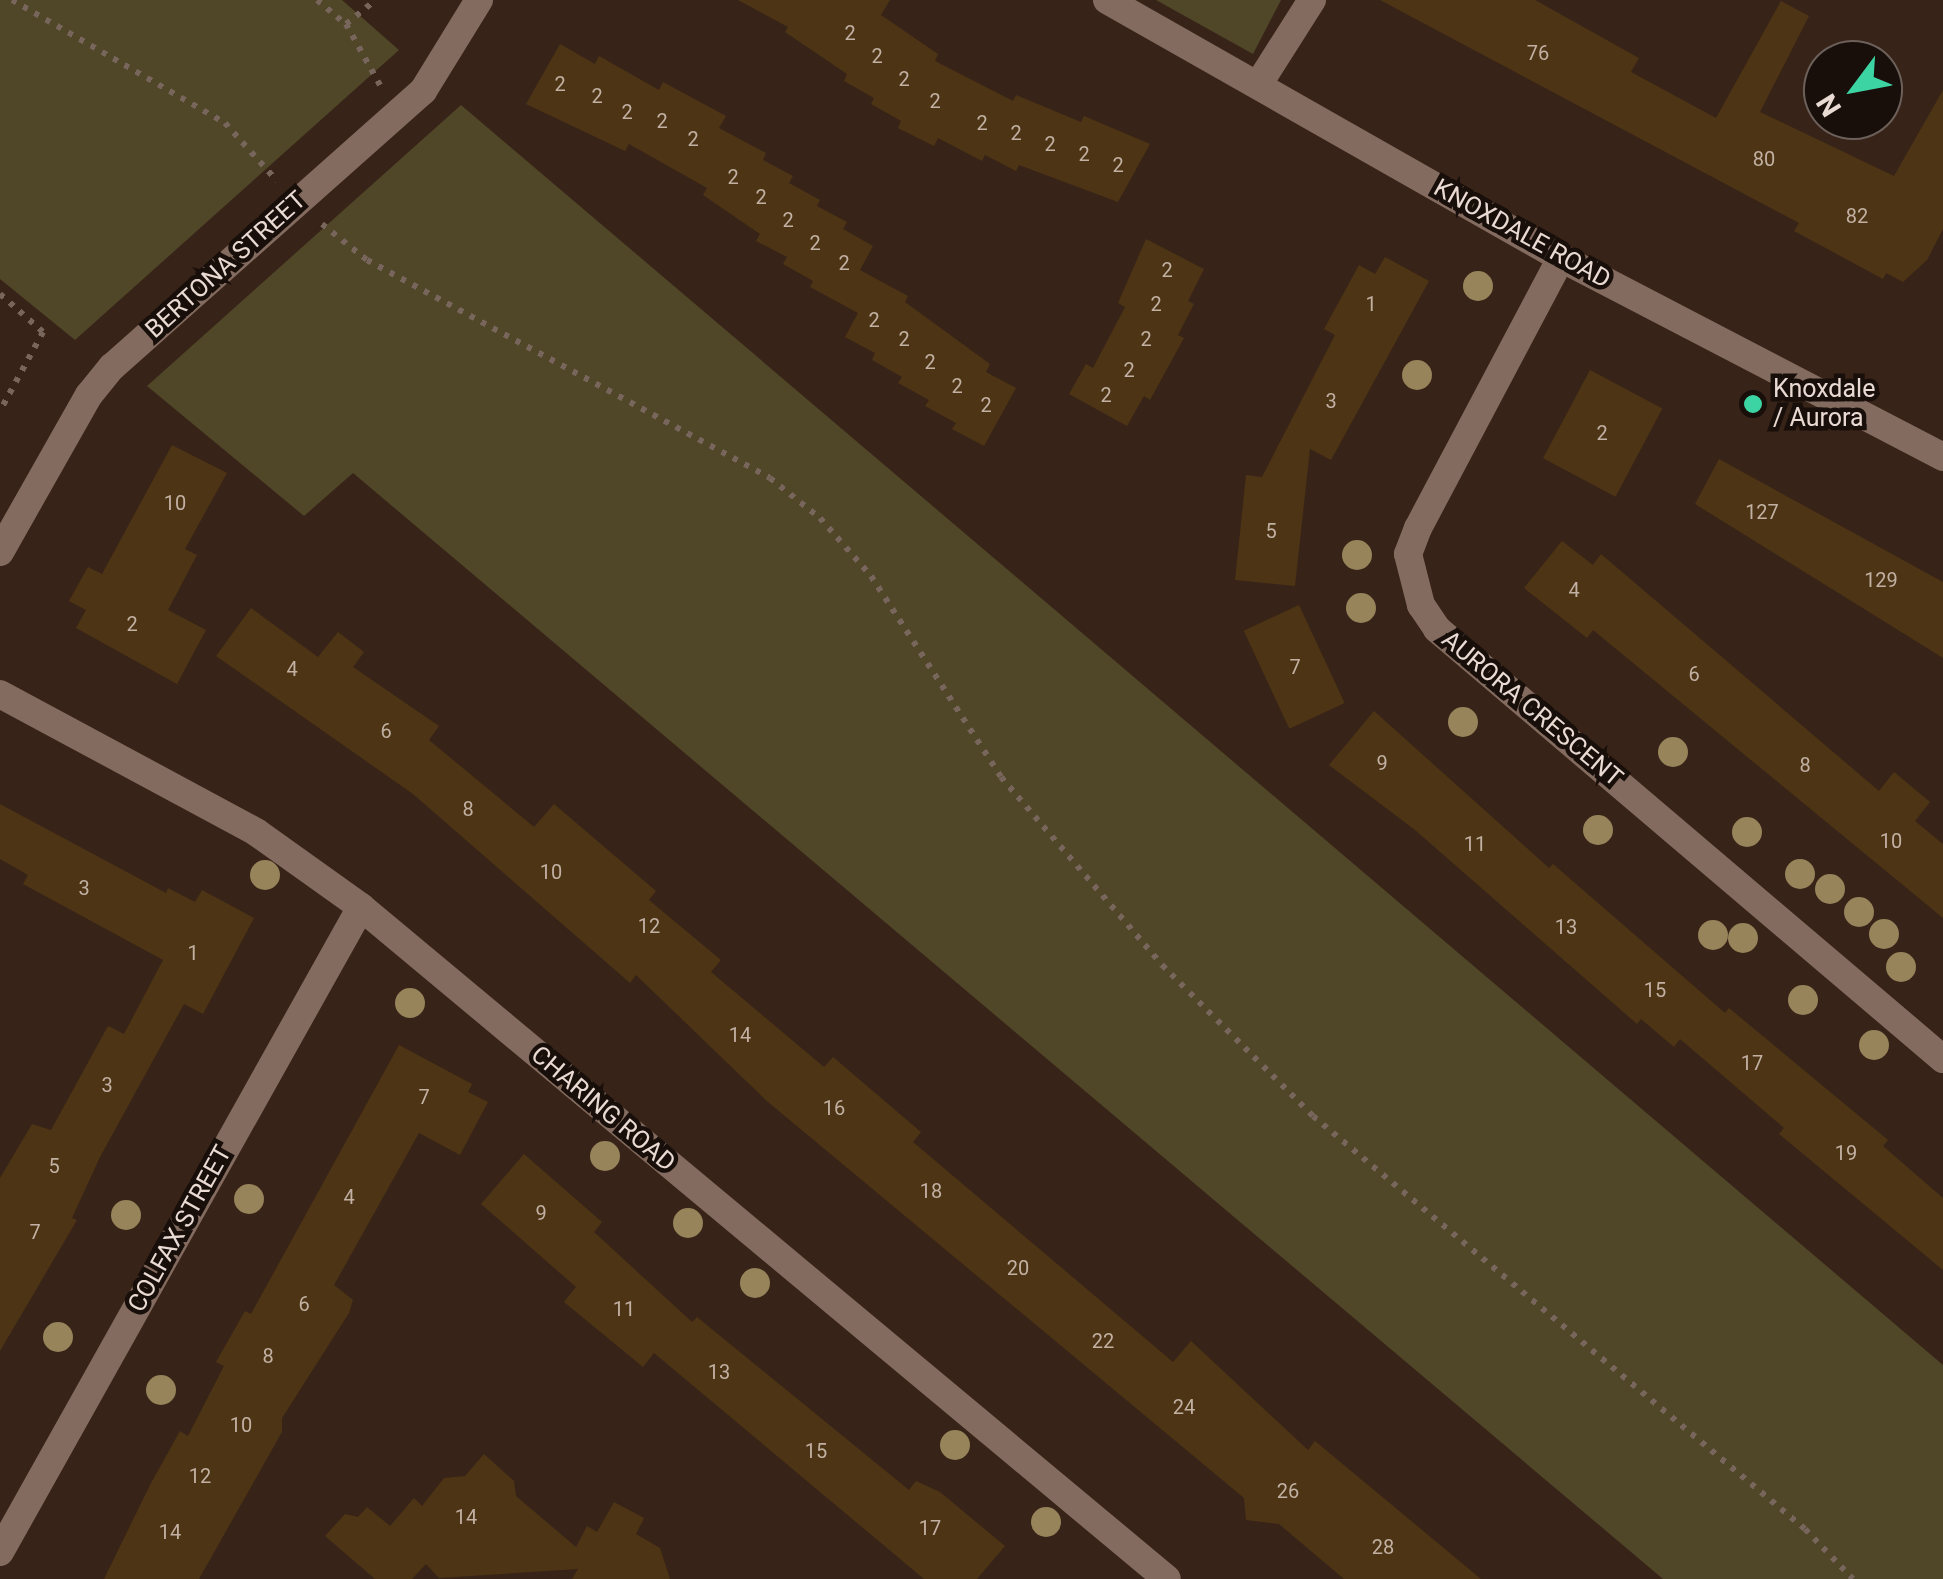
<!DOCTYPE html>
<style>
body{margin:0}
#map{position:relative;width:1943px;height:1579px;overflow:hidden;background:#382318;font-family:Roboto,sans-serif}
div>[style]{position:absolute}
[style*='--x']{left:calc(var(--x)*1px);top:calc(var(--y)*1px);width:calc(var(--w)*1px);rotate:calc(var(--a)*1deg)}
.green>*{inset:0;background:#4f4727}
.building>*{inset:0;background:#4c3414;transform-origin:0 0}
.path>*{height:6px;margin-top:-3px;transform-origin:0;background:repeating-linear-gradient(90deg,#78655c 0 5px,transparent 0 13px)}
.minor>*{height:28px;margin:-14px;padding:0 14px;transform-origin:14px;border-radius:14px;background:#846b5f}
.tertiary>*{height:28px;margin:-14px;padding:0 14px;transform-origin:14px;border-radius:14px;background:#846b5f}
.trees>*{width:30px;height:30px;margin:-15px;border-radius:50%;background:#97845a}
.dots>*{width:28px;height:28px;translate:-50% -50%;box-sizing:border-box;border:5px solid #180f0a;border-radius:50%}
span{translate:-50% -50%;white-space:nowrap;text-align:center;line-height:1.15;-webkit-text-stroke:9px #180f0a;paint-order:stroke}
.number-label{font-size:20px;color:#c2b0a3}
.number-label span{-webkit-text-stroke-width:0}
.street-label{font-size:25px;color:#e9dad3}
.poi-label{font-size:25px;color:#e9dad3}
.left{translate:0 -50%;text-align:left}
.north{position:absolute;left:1803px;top:40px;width:100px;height:100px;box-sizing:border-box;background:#180f0a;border:2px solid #6c605a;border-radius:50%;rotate:238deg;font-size:28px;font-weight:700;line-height:40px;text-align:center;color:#e9dad3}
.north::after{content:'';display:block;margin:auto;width:35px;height:45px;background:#3dd4a3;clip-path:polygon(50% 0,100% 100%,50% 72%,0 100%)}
</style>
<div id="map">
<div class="green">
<div style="clip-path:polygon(0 0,342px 0,399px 50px,75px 340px,0 279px)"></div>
<div style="clip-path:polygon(1156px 0,1281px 0,1253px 54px)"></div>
<div style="clip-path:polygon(461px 105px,1943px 1365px,1943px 1579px,1663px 1579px,353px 473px,304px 516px,147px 386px)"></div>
</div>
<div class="building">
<div style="clip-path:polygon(738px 0,890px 0,881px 15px,938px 54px,935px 61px,1013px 101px,1016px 95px,1081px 122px,1084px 116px,1150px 144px,1118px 202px,1019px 165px,1016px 171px,985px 155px,982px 161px,938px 138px,934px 146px,898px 128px,901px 121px,871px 104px,874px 98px,844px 81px,847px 74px,785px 32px,788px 27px)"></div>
<div style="clip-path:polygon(1380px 0,1535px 0,1639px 58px,1631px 72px,1716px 118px,1781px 1px,1809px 16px,1760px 112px,1894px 176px,1943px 90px,1943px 229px,1927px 260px,1903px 282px,1886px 273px,1883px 279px,1794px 231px,1799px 223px)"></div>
<div style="clip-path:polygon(560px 44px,595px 64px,599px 56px,659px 90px,663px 82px,726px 116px,719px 128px,766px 153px,763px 160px,793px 176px,789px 183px,820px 200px,817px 206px,847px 222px,843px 229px,873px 246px,860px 270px,908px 296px,905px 302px,990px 364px,986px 372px,1016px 388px,984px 446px,952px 429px,956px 423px,925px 406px,929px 400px,898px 383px,902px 377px,872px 360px,875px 353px,845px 337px,858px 313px,810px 287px,813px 281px,783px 264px,787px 257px,756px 241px,760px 234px,703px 195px,707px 188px,629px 144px,625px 151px,526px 104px)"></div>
<div style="clip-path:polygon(1146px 239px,1204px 269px,1188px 301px,1194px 304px,1178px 335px,1184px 338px,1150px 400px,1144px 396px,1127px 426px,1069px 394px,1086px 364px,1093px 368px,1125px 307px,1118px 303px)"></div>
<div style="clip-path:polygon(1385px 257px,1429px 281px,1331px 460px,1310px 449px,1295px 586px,1235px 580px,1246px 475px,1262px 477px,1335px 335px,1324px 329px,1359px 265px,1375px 274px)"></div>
<div style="left:1590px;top:370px;width:82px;height:100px;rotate:28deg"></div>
<div style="clip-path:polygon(172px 445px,227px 473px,185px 549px,197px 555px,168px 610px,206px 630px,177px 684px,76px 628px,86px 610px,69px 601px,88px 567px,102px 574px)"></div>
<div style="clip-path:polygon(1719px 459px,1943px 582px,1943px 658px,1695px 504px)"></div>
<div style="clip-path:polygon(1562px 541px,1593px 565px,1601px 554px,1879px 791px,1894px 772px,1930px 802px,1915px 821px,1943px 844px,1943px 918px,1593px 630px,1587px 638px,1524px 588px)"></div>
<div style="left:1299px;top:605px;width:108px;height:61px;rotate:65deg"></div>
<div style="clip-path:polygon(251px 608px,318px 657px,338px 632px,364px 652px,353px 667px,439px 726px,429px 740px,534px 827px,554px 804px,656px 891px,649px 900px,721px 960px,711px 972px,824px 1067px,833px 1057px,921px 1132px,913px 1142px,1173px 1362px,1191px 1341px,1308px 1450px,1315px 1441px,1481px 1579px,1344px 1579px,1279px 1524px,1246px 1520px,1244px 1498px,768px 1102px,636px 975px,630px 983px,413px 794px,216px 656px)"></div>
<div style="clip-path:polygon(1374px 711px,1549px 868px,1553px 864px,1725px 1013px,1729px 1008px,1888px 1140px,1883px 1146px,1943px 1198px,1943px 1270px,1779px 1134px,1784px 1128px,1680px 1039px,1674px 1047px,1641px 1019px,1637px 1024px,1415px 830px,1329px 765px)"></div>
<div style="clip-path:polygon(0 804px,166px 893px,168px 888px,195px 902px,202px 890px,254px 918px,203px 1014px,184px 1004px,100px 1157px,72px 1218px,77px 1220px,0 1351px,0 1178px,32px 1124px,51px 1130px,108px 1026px,124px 1034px,163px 960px,23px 884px,28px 875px,0 859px)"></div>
<div style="clip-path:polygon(399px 1045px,472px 1084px,468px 1092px,488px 1102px,460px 1155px,419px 1133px,334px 1285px,353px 1300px,349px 1313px,282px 1418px,282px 1432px,199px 1579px,104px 1579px,151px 1483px,180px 1431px,188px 1436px,224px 1366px,216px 1362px,245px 1311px,251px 1314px)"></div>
<div style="clip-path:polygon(524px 1154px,602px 1222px,594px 1232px,692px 1322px,697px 1317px,909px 1490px,916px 1481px,940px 1492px,1005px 1546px,977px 1579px,924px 1579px,654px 1353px,643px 1367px,564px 1302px,576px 1287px,481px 1204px)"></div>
<div style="clip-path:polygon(484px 1454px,514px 1481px,516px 1496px,576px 1547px,587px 1526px,597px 1532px,614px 1502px,644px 1518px,636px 1534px,660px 1548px,670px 1579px,572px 1579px,578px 1569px,439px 1578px,426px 1564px,412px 1579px,375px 1579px,325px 1536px,345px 1514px,358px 1517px,367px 1507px,390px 1526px,414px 1498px,422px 1506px,444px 1478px,465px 1476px)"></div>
</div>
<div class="path">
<div style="--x:12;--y:0;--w:246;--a:30"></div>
<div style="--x:225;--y:123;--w:78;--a:48.1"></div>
<div style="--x:317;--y:0;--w:38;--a:40"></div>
<div style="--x:346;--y:24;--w:70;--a:60.9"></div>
<div style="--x:346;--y:24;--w:38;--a:-39"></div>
<div style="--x:322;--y:224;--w:58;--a:38.7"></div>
<div style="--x:367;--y:260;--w:458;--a:28.4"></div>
<div style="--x:770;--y:478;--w:64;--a:38.7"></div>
<div style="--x:820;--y:518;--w:77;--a:48.7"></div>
<div style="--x:871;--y:576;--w:239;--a:57.1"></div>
<div style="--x:1001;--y:777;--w:248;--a:49.4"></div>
<div style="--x:1162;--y:965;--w:214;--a:45"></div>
<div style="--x:1313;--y:1116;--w:642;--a:40.01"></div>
<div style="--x:1805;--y:1529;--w:69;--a:46.2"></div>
<div style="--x:0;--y:294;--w:57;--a:41.5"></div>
<div style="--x:43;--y:332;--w:90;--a:118.6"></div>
</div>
<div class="minor">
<div style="--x:1258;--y:85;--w:101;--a:-57.6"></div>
<div style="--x:1561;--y:258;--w:306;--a:117.9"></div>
<div style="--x:1418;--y:528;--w:28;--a:111"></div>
<div style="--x:1408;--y:554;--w:53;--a:75.7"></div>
<div style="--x:1421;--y:605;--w:29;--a:56"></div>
<div style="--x:1437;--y:629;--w:664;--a:40.36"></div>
<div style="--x:0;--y:552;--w:180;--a:-60.5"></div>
<div style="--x:89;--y:395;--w:36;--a:-51"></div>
<div style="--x:112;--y:367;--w:416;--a:-41.6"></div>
<div style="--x:423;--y:91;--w:107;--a:-58.4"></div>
<div style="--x:0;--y:694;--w:291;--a:28.3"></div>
<div style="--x:256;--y:832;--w:129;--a:35.5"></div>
<div style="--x:361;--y:907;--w:1049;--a:39.82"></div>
<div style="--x:0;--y:1552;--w:739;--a:-60.76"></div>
</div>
<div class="tertiary">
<div style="--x:1107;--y:0;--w:522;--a:29.61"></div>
<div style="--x:1561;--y:258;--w:431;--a:27.5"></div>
</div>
<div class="trees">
<div style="left:1478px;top:286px"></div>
<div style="left:1417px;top:375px"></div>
<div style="left:1357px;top:555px"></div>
<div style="left:1361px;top:608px"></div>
<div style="left:1463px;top:722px"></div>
<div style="left:1673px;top:752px"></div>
<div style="left:1598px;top:830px"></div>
<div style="left:1747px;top:832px"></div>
<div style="left:1800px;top:874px"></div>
<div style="left:265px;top:875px"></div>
<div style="left:1830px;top:889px"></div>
<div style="left:1859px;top:912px"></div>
<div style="left:1884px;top:934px"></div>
<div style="left:1713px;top:935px"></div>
<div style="left:1743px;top:938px"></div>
<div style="left:1901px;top:967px"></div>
<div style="left:1803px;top:1000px"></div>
<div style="left:410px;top:1003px"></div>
<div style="left:1874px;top:1045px"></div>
<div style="left:605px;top:1156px"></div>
<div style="left:249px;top:1199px"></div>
<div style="left:126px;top:1215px"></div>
<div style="left:688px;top:1223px"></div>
<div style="left:755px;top:1283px"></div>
<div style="left:58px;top:1337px"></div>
<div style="left:161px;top:1390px"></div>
<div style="left:955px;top:1445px"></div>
<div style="left:1046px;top:1522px"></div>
</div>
<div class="dots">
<div style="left:1753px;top:404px;background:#3dd4a3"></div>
</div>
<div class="number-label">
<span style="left:850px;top:33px">2</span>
<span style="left:1538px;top:53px">76</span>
<span style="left:877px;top:56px">2</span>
<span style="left:904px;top:79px">2</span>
<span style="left:560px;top:84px">2</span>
<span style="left:597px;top:96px">2</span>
<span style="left:935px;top:101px">2</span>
<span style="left:627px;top:112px">2</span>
<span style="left:662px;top:121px">2</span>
<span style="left:982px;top:123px">2</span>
<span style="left:1016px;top:133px">2</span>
<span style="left:693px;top:139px">2</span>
<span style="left:1050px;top:144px">2</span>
<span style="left:1084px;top:154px">2</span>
<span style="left:1764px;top:159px">80</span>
<span style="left:1118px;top:165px">2</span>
<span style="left:733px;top:177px">2</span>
<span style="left:761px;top:197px">2</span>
<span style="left:1857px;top:216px">82</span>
<span style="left:788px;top:220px">2</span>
<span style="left:815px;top:243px">2</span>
<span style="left:844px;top:263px">2</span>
<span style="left:1167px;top:270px">2</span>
<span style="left:1156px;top:304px">2</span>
<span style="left:1371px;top:304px">1</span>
<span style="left:874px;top:320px">2</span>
<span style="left:904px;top:339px">2</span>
<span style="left:1146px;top:339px">2</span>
<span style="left:930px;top:362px">2</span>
<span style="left:1129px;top:370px">2</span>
<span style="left:957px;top:386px">2</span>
<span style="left:1106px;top:395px">2</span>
<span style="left:1331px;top:401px">3</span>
<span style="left:986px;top:405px">2</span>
<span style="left:1602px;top:433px">2</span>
<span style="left:175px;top:503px">10</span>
<span style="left:1762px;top:512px">127</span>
<span style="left:1271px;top:531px">5</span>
<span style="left:1881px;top:580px">129</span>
<span style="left:1574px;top:590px">4</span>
<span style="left:132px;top:624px">2</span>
<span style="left:1295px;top:667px">7</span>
<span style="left:292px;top:669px">4</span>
<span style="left:1694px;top:674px">6</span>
<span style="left:386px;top:731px">6</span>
<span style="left:1382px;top:763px">9</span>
<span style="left:1805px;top:765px">8</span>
<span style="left:468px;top:809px">8</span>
<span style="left:1891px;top:841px">10</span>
<span style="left:1475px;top:844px">11</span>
<span style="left:551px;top:872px">10</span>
<span style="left:84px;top:888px">3</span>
<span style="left:649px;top:926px">12</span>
<span style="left:1566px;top:927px">13</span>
<span style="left:193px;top:953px">1</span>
<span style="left:1655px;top:990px">15</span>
<span style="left:740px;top:1035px">14</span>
<span style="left:1752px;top:1063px">17</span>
<span style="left:107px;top:1085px">3</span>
<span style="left:424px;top:1097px">7</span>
<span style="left:834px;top:1108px">16</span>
<span style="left:1846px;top:1153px">19</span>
<span style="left:54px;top:1166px">5</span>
<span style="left:931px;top:1191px">18</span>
<span style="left:349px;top:1197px">4</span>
<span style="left:541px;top:1213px">9</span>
<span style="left:35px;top:1232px">7</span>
<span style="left:1018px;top:1268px">20</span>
<span style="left:304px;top:1304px">6</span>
<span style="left:624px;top:1309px">11</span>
<span style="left:1103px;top:1341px">22</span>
<span style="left:268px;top:1356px">8</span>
<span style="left:719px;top:1372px">13</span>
<span style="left:1184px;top:1407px">24</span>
<span style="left:241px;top:1425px">10</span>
<span style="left:816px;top:1451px">15</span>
<span style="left:200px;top:1476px">12</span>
<span style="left:1288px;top:1491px">26</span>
<span style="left:466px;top:1517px">14</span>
<span style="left:930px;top:1528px">17</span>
<span style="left:170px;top:1532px">14</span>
<span style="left:1383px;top:1547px">28</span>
</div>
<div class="street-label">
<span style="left:1522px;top:234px;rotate:29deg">KNOXDALE ROAD</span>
<span style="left:226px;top:265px;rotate:-42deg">BERTONA STREET</span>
<span style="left:1532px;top:709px;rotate:40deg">AURORA CRESCENT</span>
<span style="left:603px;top:1109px;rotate:40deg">CHARING ROAD</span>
<span style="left:180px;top:1229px;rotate:-61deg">COLFAX STREET</span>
</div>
<div class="poi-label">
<span class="left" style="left:1773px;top:404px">Knoxdale<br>/ Aurora</span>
</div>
<div class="north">N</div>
</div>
